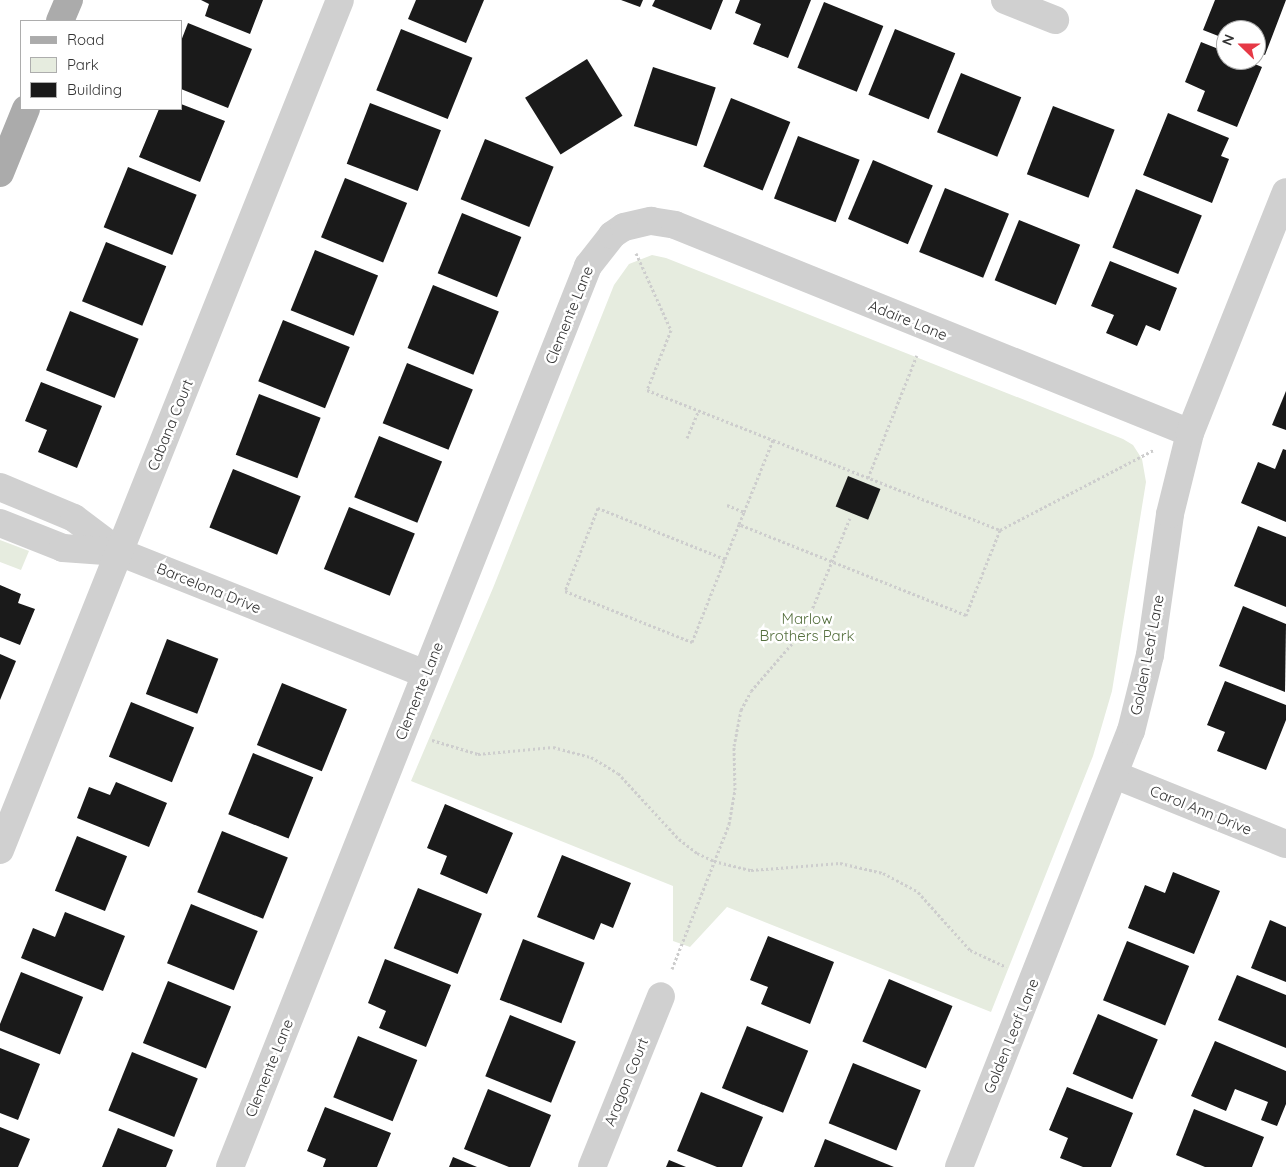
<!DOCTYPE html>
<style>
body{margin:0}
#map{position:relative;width:1286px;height:1167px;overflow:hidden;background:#fff;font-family:Quicksand,sans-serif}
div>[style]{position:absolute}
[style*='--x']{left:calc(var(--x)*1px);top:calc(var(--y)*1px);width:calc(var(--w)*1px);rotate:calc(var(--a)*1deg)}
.green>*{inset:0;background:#e6ecdf}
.building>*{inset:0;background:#1a1a1a;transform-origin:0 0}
.path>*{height:3px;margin-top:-1.5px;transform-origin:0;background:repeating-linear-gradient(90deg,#cdcdcd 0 2.5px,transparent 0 5px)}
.minor>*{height:28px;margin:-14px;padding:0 14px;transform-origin:14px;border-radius:14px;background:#d0d0d0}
.major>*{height:28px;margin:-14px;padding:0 14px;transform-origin:14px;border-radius:14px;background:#ababab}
span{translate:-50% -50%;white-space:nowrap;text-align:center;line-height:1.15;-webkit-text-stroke:5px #fff;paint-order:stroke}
.street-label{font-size:15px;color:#333}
.park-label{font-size:15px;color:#56703f}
.legend{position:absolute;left:20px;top:20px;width:162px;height:90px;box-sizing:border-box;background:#fff;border:1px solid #adadad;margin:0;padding:6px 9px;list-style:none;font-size:15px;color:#333}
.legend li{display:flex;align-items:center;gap:10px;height:25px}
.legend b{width:25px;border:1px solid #adadad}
.north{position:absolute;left:1216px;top:20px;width:50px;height:50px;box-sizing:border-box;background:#fff;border:1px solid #adadad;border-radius:50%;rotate:292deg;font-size:14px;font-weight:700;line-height:20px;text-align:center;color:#333}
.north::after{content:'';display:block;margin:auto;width:18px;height:22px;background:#e63946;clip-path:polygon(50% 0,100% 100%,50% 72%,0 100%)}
</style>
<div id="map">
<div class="green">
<div style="clip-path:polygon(652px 255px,666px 258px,1123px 439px,1133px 445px,1142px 459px,1146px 482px,1112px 691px,1093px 756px,991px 1012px,727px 907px,690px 947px,673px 941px,673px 886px,411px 781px,493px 588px,614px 285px,629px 264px)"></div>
<div style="clip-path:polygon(0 540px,29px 551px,21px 570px,0 562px)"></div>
</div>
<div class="building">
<div style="clip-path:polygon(201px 0,263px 0,250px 34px,205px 16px,209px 4px)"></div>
<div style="clip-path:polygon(416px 0,484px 0,466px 43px,408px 19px)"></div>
<div style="clip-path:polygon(621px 0,643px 0,640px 7px)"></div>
<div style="clip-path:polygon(655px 0,723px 0,711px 30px,652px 6px)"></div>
<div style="clip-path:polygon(740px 0,811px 0,788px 58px,753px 44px,761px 24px,735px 13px)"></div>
<div style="clip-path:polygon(1215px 0,1286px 0,1265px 55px,1256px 51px,1256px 30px,1226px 30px,1226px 39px,1203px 30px)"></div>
<div style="left:824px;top:2px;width:64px;height:71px;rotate:22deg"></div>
<div style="clip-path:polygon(188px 23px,252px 49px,228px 108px,181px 89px,181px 41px)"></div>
<div style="left:401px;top:29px;width:77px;height:66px;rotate:22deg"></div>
<div style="left:895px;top:29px;width:65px;height:71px;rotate:22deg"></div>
<div style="clip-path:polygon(1201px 42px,1226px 52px,1226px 60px,1245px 60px,1262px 67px,1237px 127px,1197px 111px,1205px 91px,1185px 82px)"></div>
<div style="left:587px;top:59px;width:67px;height:73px;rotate:58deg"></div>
<div style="left:653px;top:67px;width:66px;height:62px;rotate:18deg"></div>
<div style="left:961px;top:73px;width:65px;height:64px;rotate:22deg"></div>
<div style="left:731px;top:98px;width:64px;height:74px;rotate:22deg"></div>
<div style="left:370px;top:103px;width:76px;height:65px;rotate:21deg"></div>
<div style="clip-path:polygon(181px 104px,225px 121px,200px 182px,139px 157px,159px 109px,181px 109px)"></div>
<div style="left:1053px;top:106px;width:66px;height:73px;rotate:21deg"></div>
<div style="clip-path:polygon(1168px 113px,1229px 138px,1221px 156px,1229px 159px,1212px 203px,1143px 175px)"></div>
<div style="left:798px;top:136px;width:66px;height:67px;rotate:21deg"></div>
<div style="left:485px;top:139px;width:74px;height:65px;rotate:22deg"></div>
<div style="left:873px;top:160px;width:65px;height:64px;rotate:23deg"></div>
<div style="left:128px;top:167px;width:74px;height:65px;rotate:22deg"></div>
<div style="left:345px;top:178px;width:67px;height:64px;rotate:22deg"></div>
<div style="left:945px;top:188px;width:69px;height:69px;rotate:22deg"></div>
<div style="left:1136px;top:189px;width:71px;height:63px;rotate:22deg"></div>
<div style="left:462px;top:213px;width:64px;height:65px;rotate:22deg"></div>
<div style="left:1019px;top:220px;width:66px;height:65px;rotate:22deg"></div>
<div style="left:106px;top:242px;width:65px;height:64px;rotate:22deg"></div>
<div style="left:315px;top:250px;width:68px;height:65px;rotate:22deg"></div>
<div style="clip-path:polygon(1110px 261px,1177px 288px,1160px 331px,1146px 325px,1137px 346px,1106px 333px,1114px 315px,1091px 306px)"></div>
<div style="left:433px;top:285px;width:71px;height:68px;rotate:22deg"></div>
<div style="left:70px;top:311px;width:74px;height:64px;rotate:22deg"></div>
<div style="left:283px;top:320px;width:72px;height:66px;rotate:22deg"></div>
<div style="left:407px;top:363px;width:71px;height:65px;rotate:22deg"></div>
<div style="clip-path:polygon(41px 382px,102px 406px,77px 468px,38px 452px,47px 430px,25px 421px)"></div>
<div style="clip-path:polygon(1286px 391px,1286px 430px,1272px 425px)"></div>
<div style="left:259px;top:394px;width:66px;height:65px;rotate:21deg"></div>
<div style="left:379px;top:436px;width:68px;height:66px;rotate:22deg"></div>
<div style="clip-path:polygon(1283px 449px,1286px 450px,1286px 522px,1241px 503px,1258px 462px,1275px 469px)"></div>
<div style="left:233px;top:469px;width:73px;height:63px;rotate:22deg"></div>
<div style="left:848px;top:476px;width:35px;height:33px;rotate:22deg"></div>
<div style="left:349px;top:507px;width:71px;height:67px;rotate:22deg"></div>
<div style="clip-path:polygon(1258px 526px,1286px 537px,1286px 607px,1234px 586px)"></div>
<div style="clip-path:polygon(0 585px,21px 594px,18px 603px,35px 609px,20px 645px,0 637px)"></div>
<div style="clip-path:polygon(1243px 606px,1286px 624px,1285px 692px,1219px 666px)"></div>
<div style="left:167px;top:639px;width:55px;height:59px;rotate:21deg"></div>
<div style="clip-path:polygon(0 654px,16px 661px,0 700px)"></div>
<div style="clip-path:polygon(1225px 681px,1286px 705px,1286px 720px,1266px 770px,1217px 751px,1225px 732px,1207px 725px)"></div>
<div style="left:282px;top:683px;width:70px;height:67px;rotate:22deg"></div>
<div style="left:131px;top:702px;width:68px;height:59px;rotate:22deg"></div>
<div style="left:253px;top:753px;width:65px;height:66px;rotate:22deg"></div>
<div style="clip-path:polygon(116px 782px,167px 803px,149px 847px,77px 818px,89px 787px,110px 795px)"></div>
<div style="clip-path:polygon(445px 804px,513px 833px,487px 894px,440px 874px,447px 856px,427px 848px)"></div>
<div style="left:222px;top:831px;width:71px;height:66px;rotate:22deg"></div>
<div style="left:77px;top:836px;width:54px;height:59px;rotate:22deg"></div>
<div style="clip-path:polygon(562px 855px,631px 883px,613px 928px,601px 923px,594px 940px,537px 917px)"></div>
<div style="clip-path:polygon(1173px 872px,1220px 891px,1194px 954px,1128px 928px,1145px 885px,1165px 893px)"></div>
<div style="left:418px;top:888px;width:69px;height:65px;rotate:22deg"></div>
<div style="left:191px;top:904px;width:72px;height:64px;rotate:22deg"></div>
<div style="clip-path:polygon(65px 912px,125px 936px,103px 991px,21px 958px,33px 928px,55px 937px)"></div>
<div style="clip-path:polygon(1270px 920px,1286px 927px,1286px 982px,1251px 968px)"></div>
<div style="clip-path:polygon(768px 936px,834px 962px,810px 1024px,761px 1004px,768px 987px,750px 980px)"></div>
<div style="left:523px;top:939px;width:66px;height:65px;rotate:21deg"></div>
<div style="left:1127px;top:941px;width:67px;height:64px;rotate:22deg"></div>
<div style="clip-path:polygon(385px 959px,451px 985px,426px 1047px,379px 1028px,386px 1011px,368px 1003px)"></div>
<div style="left:21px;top:972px;width:67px;height:62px;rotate:22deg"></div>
<div style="clip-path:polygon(1237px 975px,1286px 995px,1286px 1048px,1218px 1020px)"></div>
<div style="left:889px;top:979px;width:69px;height:68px;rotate:23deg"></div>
<div style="left:168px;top:981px;width:68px;height:67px;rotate:22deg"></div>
<div style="left:1098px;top:1014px;width:65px;height:65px;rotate:23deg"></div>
<div style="left:510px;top:1015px;width:71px;height:66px;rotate:22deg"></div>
<div style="left:747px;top:1026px;width:66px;height:67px;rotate:22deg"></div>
<div style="left:358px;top:1036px;width:64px;height:66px;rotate:22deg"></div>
<div style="clip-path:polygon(1215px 1041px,1286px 1071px,1286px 1104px,1277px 1126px,1261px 1120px,1268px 1102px,1235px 1089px,1226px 1111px,1191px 1096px)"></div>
<div style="clip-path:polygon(0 1048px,40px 1064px,18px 1120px,0 1113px)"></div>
<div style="left:132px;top:1052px;width:71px;height:63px;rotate:22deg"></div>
<div style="left:853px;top:1063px;width:73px;height:65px;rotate:22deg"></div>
<div style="clip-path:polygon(1067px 1087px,1133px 1113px,1111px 1167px,1083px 1167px,1060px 1158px,1068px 1138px,1049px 1130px)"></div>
<div style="clip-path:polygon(488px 1089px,551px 1115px,530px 1167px,509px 1167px,464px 1149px)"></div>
<div style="clip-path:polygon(701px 1092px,763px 1117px,742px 1167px,717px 1167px,677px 1151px)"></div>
<div style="clip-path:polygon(325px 1107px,391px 1133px,377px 1167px,323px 1167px,326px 1159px,307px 1151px)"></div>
<div style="clip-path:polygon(1194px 1109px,1264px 1137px,1252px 1167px,1205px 1167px,1176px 1155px)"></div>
<div style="clip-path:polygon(0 1127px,30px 1139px,18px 1167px,0 1167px)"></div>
<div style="clip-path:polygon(118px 1128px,173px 1150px,166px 1167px,102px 1167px)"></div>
<div style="clip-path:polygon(825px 1139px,894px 1167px,814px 1167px)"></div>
<div style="clip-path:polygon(453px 1157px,477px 1167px,449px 1167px)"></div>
<div style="clip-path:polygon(669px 1160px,686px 1167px,666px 1167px)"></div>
</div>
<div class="path">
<div style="--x:636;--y:253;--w:85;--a:65.6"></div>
<div style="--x:671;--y:330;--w:65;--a:111.8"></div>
<div style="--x:647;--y:390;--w:136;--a:21.6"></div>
<div style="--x:687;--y:438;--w:30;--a:-67"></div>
<div style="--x:868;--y:478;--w:132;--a:-68.3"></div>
<div style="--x:727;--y:505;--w:18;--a:22"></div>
<div style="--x:1000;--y:530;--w:174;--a:-27.5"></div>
<div style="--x:725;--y:559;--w:137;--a:-158.1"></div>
<div style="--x:598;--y:508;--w:89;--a:111.7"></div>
<div style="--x:565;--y:591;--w:137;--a:21.9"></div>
<div style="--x:692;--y:642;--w:89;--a:-68.3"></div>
<div style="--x:725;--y:559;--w:38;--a:-68"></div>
<div style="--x:739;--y:524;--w:13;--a:-67"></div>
<div style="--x:744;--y:512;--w:78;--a:-68.1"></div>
<div style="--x:773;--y:440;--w:244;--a:21.6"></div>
<div style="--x:1000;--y:530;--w:92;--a:111.8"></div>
<div style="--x:966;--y:615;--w:245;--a:-158.2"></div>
<div style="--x:432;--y:740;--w:48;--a:16.9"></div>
<div style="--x:478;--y:754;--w:75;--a:-5.3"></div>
<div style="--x:553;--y:747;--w:39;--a:15"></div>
<div style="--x:591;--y:757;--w:31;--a:31"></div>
<div style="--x:618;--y:773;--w:90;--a:47.3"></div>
<div style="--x:679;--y:839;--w:23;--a:38"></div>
<div style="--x:697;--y:853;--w:19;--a:25"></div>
<div style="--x:714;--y:861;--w:38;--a:14"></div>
<div style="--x:751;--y:870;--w:89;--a:-4.5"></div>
<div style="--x:840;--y:863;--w:44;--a:13.1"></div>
<div style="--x:883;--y:873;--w:40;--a:28"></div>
<div style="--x:918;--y:892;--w:78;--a:48.1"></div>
<div style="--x:970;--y:950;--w:40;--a:25"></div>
<div style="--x:672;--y:969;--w:156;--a:-68.5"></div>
<div style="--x:729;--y:824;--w:35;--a:-80"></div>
<div style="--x:735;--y:790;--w:44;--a:-91.3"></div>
<div style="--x:734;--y:746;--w:37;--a:-79"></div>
<div style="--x:741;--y:710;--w:21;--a:-62"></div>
<div style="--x:751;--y:691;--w:79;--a:-49.1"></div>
<div style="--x:803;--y:631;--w:122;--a:-67.4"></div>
</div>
<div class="minor">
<div style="--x:1005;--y:0;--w:54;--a:21.8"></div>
<div style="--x:0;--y:487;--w:80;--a:22.7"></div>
<div style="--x:74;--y:518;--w:56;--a:37.1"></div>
<div style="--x:119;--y:552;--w:329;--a:21.7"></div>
<div style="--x:0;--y:523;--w:68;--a:21.6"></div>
<div style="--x:63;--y:548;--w:56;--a:4.1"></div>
<div style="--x:1115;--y:775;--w:184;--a:22"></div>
<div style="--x:0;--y:850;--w:915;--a:-68.2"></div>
<div style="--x:230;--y:1167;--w:970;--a:-68.33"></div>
<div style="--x:588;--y:266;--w:39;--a:-52"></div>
<div style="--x:612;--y:235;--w:14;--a:-34"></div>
<div style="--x:624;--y:227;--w:28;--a:-13"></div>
<div style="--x:651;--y:221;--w:24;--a:9"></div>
<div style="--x:675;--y:225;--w:555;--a:21.99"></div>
<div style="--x:592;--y:1167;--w:184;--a:-68"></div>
<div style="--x:959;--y:1167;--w:469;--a:-68.5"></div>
<div style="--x:1131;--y:731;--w:78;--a:-76"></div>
<div style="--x:1150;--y:655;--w:142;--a:-81.9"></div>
<div style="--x:1170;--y:514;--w:83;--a:-76.1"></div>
<div style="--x:1190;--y:433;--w:259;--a:-68.3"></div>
</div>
<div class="major">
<div style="--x:60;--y:21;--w:23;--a:-67"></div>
<div style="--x:0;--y:173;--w:69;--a:-67.9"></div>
</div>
<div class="street-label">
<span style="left:569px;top:315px;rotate:-68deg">Clemente Lane</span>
<span style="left:908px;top:320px;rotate:22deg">Adaire Lane</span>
<span style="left:170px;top:425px;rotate:-68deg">Cabana Court</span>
<span style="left:209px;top:588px;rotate:22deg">Barcelona Drive</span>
<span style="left:1147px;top:655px;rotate:-79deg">Golden Leaf Lane</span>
<span style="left:419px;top:691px;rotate:-68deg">Clemente Lane</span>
<span style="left:1201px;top:810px;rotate:22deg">Carol Ann Drive</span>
<span style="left:1011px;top:1036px;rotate:-68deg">Golden Leaf Lane</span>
<span style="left:269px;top:1068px;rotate:-68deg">Clemente Lane</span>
<span style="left:626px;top:1082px;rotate:-68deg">Aragon Court</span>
</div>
<div class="park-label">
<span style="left:807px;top:627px">Marlow<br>Brothers Park</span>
</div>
<ul class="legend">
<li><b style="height:6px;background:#ababab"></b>Road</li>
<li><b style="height:14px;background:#e6ecdf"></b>Park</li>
<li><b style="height:14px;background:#1a1a1a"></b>Building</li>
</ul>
<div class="north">N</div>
</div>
